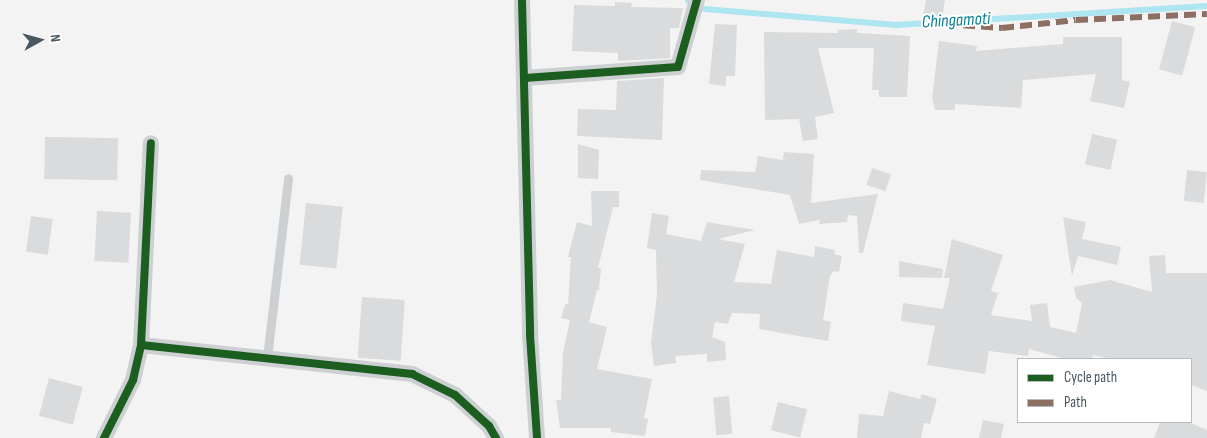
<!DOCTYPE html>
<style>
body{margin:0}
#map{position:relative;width:1207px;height:438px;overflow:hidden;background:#f4f3f3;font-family:"Sofia Sans Condensed",sans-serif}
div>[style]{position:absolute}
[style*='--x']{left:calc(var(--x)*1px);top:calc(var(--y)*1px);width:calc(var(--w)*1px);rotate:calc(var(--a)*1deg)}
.stream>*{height:5.5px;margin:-2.75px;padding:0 2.75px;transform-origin:2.75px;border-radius:2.75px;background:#ade6f0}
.building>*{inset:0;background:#dadbdc;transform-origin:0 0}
.lane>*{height:9px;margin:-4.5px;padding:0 4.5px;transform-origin:4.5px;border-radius:4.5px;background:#cdd0d2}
.street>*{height:16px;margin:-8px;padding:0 8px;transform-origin:8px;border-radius:8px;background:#cdd0d2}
.quiet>*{height:6px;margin-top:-3px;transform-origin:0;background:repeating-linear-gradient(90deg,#8d6e63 0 12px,transparent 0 18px)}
.cycleway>*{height:8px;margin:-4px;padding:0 4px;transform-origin:4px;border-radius:4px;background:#1b5e20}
span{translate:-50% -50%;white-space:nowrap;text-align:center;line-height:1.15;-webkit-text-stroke:4px #fff;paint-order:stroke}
.water-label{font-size:18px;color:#0b7f93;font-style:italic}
.legend{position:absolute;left:1017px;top:358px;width:175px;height:65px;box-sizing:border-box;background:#fff;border:1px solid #b6bcc0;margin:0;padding:6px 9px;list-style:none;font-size:15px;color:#495761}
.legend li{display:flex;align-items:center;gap:10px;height:25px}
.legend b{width:25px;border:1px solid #b6bcc0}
.north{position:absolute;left:15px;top:15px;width:50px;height:50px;-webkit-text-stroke:4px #fff;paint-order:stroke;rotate:83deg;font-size:14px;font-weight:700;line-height:20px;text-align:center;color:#495761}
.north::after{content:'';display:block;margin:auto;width:18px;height:22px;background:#495761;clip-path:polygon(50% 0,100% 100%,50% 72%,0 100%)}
</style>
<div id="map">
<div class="stream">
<div style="--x:688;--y:1;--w:1;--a:-90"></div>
<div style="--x:705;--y:9;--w:192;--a:4.8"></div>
<div style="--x:896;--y:25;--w:312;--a:-3.5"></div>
</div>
<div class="building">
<div style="clip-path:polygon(926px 0,945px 0,942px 19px,923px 16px)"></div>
<div style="clip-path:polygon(615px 2px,632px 3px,631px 7px,683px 8px,679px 28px,670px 28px,670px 58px,618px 61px,618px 53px,572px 51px,574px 5px,615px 6px)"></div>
<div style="left:1172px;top:21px;width:24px;height:50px;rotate:15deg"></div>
<div style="clip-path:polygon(715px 24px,737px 25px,735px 76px,726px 76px,726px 86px,709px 84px)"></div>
<div style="clip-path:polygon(857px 29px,857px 33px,910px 36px,907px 97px,879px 97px,879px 90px,872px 90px,874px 48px,818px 48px,834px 113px,815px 117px,818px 139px,803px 141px,799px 119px,765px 120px,764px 32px,838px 33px,837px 30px)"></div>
<div style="clip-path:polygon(1063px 37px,1122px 37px,1122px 80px,1130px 82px,1124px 108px,1090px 101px,1096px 74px,1023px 80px,1021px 108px,955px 104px,955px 110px,935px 110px,932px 98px,939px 41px,977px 46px,976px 51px,1063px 44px)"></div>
<div style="clip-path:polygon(664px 78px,662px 140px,577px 136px,578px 109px,616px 110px,617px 81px)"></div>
<div style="left:1092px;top:134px;width:26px;height:31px;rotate:13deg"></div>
<div style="left:45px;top:137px;width:73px;height:42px;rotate:1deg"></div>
<div style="clip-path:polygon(578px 144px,599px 150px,598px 179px,578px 178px)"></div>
<div style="clip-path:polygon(784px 152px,814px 154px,811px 203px,878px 194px,863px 253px,859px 253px,857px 216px,848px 215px,847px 222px,819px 224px,820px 220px,799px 224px,790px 195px,700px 180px,701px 170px,755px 172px,758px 156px,783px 160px)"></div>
<div style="left:872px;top:168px;width:20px;height:18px;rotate:18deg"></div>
<div style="left:1187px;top:170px;width:20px;height:31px;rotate:6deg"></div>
<div style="clip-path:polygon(591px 191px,619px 191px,619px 207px,613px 207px,598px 268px,601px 268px,599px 290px,597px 290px,589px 322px,607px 327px,597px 369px,652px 379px,644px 418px,648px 419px,645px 436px,611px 432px,611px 428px,560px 428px,556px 400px,561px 400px,563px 352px,570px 320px,561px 318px,565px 304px,568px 304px,571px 257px,568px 257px,577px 222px,592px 226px)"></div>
<div style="left:306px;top:203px;width:37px;height:62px;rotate:6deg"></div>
<div style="left:97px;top:211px;width:34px;height:50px;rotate:3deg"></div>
<div style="clip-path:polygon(652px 213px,669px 216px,666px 234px,701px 241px,707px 222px,755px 230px,718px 239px,745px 244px,734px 282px,771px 284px,777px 250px,814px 257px,815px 246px,835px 250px,834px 254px,842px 256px,839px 272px,834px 271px,830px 276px,823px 320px,831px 322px,828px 341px,759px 329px,760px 314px,732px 313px,728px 324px,715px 322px,712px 337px,725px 342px,726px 360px,707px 362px,707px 354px,675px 356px,676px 363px,654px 366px,651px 343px,657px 295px,656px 250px,647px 248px)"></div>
<div style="left:31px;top:216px;width:22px;height:36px;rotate:8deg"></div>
<div style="clip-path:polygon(1063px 217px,1086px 222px,1082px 239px,1121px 247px,1117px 265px,1078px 256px,1072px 276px)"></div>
<div style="clip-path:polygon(952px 239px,1003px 255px,991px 291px,998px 293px,991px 315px,1032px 321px,1030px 305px,1047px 303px,1050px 327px,1076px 333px,1082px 303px,1076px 298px,1074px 287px,1110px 280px,1152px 292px,1149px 256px,1165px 255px,1166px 273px,1207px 273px,1207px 391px,1191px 385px,1191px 359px,1110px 359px,1093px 355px,1092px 359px,1066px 359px,1029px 349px,1028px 356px,989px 351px,985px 374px,927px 365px,935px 326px,901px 321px,903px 303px,943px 309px,950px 278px,944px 278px)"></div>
<div style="clip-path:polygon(899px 261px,943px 269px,942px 278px,899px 277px)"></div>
<div style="left:362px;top:297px;width:43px;height:61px;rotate:4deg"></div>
<div style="left:49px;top:378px;width:35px;height:39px;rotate:15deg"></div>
<div style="clip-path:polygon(889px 391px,920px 399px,922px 394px,937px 399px,930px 424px,924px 423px,921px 438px,857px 438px,859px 414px,883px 416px)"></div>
<div style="left:729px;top:396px;width:38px;height:16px;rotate:85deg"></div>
<div style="left:778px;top:402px;width:30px;height:29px;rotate:14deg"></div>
<div style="clip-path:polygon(983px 420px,1004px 424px,1001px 438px,979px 438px)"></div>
<div style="clip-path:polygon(1160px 422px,1189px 422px,1207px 430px,1207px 438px,1154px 438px)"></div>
</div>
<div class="lane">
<div style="--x:267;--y:358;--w:181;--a:-83.3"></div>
</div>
<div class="street">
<div style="--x:522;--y:0;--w:335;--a:88.6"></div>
<div style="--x:530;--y:335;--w:103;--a:86.1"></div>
<div style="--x:525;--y:78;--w:153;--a:-4.1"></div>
<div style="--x:678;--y:67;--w:70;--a:-74.2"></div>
<div style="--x:141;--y:345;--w:202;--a:-87.2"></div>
<div style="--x:104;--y:438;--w:65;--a:-63.4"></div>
<div style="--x:133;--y:380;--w:36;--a:-77"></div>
<div style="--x:141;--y:345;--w:273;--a:6.1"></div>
<div style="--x:412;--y:374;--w:48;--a:26"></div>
<div style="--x:455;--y:395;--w:46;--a:42.4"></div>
<div style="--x:489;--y:426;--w:14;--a:60"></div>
</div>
<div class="quiet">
<div style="--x:945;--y:24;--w:57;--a:4"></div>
<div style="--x:1002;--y:28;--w:74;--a:-6.2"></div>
<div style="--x:1076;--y:20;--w:131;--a:-2.6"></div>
</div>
<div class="cycleway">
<div style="--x:522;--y:0;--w:335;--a:88.6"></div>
<div style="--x:530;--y:335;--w:103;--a:86.1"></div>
<div style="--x:525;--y:78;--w:153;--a:-4.1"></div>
<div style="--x:678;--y:67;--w:70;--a:-74.2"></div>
<div style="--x:141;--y:345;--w:202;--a:-87.2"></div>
<div style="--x:104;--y:438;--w:65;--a:-63.4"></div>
<div style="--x:133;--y:380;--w:36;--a:-77"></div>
<div style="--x:141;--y:345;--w:273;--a:6.1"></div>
<div style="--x:412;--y:374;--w:48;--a:26"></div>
<div style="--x:455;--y:395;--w:46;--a:42.4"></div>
<div style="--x:489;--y:426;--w:14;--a:60"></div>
</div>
<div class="water-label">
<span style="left:956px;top:21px;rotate:-3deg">Chingamoti</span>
</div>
<ul class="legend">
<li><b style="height:6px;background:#1b5e20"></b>Cycle path</li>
<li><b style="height:6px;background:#8d6e63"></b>Path</li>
</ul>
<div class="north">N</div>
</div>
